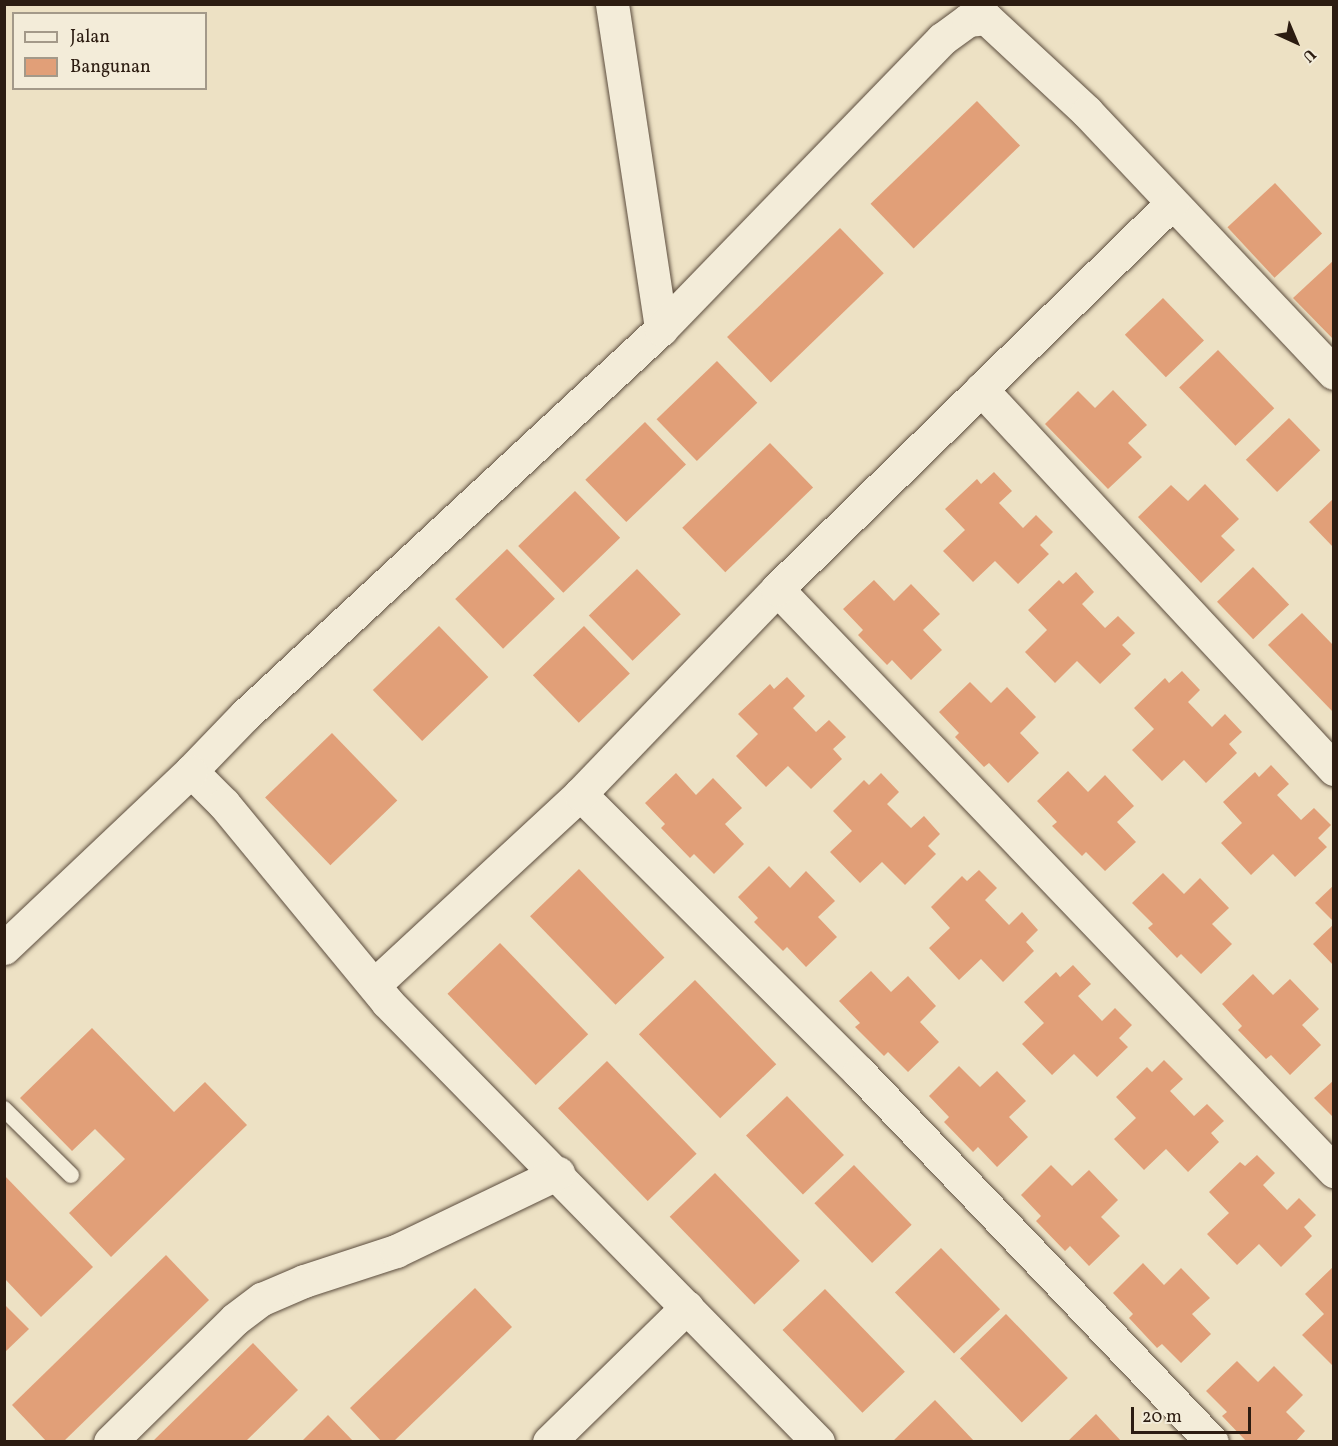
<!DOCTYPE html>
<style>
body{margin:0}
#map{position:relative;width:1338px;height:1446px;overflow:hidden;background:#ede1c4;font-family:Vollkorn,serif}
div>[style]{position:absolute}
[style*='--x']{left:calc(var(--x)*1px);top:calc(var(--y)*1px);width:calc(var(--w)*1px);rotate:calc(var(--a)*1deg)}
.building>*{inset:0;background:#e19f78;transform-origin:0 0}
.roads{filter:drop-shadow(0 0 2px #5c4d3e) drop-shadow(0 0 2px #5c4d3e)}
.lane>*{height:16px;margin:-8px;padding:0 8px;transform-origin:8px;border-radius:8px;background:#f3ecd9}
.street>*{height:33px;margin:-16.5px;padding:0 16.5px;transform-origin:16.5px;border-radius:16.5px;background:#f3ecd9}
span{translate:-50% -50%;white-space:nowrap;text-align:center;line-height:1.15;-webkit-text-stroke:4.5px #f3ecd9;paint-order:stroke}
.frame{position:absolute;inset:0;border:6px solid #2c1c11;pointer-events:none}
.legend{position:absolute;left:12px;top:12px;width:195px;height:78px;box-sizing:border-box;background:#f3ecd9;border:2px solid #a39989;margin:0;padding:8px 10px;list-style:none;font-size:18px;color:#2c1c11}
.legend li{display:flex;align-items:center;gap:12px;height:30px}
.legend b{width:30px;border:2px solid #a39989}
.north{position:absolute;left:1266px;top:12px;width:60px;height:60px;-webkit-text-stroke:4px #f3ecd9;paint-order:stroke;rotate:136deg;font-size:16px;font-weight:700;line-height:24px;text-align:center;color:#2c1c11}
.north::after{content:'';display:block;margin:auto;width:21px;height:27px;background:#2c1c11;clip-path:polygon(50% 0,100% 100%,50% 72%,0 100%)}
.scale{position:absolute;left:1131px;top:1407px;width:120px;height:27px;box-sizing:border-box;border:3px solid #2c1c11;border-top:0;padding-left:8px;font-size:18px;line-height:21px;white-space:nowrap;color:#2c1c11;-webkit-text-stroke:4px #f3ecd9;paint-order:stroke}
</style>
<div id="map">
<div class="building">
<div style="left:977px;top:101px;width:62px;height:148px;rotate:46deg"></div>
<div style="left:1275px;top:183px;width:69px;height:65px;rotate:47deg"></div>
<div style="left:840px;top:228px;width:63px;height:157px;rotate:46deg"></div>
<div style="clip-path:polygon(1334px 260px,1334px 340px,1293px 298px)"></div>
<div style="left:1163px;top:298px;width:59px;height:53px;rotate:46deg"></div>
<div style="left:1218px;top:350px;width:81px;height:54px;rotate:46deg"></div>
<div style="left:717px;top:361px;width:58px;height:84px;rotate:46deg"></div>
<div style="clip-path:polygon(1113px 390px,1147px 425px,1128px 443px,1142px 457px,1108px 489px,1045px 424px,1078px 391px,1095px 408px)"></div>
<div style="left:1289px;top:418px;width:45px;height:60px;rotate:46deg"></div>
<div style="left:645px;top:422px;width:59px;height:83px;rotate:46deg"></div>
<div style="left:770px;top:443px;width:62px;height:122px;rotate:46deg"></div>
<div style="clip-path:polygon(994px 472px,1012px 491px,999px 503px,1023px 528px,1036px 515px,1053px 532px,1040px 545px,1049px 554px,1018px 584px,995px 561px,973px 582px,943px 551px,965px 530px,945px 509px,977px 479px,981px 484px)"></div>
<div style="clip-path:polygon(1205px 484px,1239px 519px,1221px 536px,1235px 550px,1201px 583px,1138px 517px,1171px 485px,1188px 501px)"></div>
<div style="left:575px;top:491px;width:65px;height:79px;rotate:46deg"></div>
<div style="clip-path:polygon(1334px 498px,1334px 548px,1309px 522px)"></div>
<div style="left:507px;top:549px;width:69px;height:72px;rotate:46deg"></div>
<div style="left:1253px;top:567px;width:52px;height:50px;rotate:46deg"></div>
<div style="left:637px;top:569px;width:63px;height:67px;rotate:46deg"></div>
<div style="clip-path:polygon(1076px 572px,1094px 592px,1082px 604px,1105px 628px,1118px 616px,1135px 633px,1122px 645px,1131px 654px,1100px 684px,1077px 661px,1055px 683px,1025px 652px,1047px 630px,1028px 610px,1059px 580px,1063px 584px)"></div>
<div style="clip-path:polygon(874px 580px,894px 601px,911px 584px,940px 614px,923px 630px,942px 650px,911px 680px,892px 660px,887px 665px,858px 635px,863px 630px,843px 609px)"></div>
<div style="clip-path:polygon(1302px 613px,1334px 646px,1334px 713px,1268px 645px)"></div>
<div style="left:439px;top:626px;width:71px;height:92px;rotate:46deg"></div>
<div style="left:584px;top:626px;width:66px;height:71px;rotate:46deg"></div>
<div style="clip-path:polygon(1182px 671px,1200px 690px,1188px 702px,1212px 727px,1225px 714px,1242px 732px,1229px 744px,1237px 753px,1206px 783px,1184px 760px,1162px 781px,1132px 750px,1154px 729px,1134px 708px,1165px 678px,1169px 683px)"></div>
<div style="clip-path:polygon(787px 677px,805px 696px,793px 708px,816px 732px,829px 720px,846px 737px,833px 749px,842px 759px,811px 789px,788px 766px,766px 787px,736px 756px,758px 734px,738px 714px,770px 684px,774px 689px)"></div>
<div style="clip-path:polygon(970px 682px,991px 703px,1007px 687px,1036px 717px,1020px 733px,1039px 753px,1008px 783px,989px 763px,984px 767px,955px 737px,959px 733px,939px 712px)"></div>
<div style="left:332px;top:733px;width:94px;height:93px;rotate:46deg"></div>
<div style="clip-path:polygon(1271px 765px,1289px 784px,1277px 795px,1301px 820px,1314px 808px,1331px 825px,1318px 838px,1327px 847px,1295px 877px,1273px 854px,1251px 875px,1221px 843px,1242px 823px,1223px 802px,1255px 772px,1259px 777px)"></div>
<div style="clip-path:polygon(1068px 771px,1088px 792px,1105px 775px,1134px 806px,1117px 822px,1136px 842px,1105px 871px,1086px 852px,1082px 856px,1052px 826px,1057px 822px,1037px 801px)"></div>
<div style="clip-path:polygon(676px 773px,696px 795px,713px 778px,742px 808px,725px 824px,744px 844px,714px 874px,694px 854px,690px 858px,661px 828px,665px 824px,645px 803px)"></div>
<div style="clip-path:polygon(881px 773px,899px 792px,887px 804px,911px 828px,924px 816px,940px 834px,928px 846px,936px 854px,905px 885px,882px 862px,860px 883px,830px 852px,852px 831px,833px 811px,864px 780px,869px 785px)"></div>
<div style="clip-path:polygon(769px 866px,790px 888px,806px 871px,835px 901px,818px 917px,837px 937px,806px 967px,787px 947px,783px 951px,754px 922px,758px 918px,738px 897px)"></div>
<div style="left:579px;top:869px;width:123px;height:68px;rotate:46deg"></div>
<div style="clip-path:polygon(979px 870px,997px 888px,985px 900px,1009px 925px,1022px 912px,1038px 930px,1026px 942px,1034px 951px,1003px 982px,981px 959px,959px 980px,929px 948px,950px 928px,931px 907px,962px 876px,967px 881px)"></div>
<div style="clip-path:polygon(1163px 873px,1184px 894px,1200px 878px,1229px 908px,1212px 924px,1232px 944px,1201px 974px,1181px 954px,1177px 958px,1148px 928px,1153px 924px,1132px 903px)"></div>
<div style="clip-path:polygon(1334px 885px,1334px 922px,1315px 903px)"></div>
<div style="clip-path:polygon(1334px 924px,1334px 966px,1313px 944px)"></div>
<div style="left:500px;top:943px;width:127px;height:73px;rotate:46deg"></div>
<div style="clip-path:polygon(1073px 965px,1091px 984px,1078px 996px,1102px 1021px,1115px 1008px,1132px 1025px,1119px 1038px,1128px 1047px,1097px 1077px,1074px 1054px,1052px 1075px,1022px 1044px,1044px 1023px,1024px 1002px,1056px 972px,1060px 977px)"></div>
<div style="clip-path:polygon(871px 971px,891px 992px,908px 976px,936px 1006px,920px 1022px,939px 1042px,908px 1072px,888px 1052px,884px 1056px,855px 1027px,860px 1023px,839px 1001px)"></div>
<div style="clip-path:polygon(1253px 974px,1273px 995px,1290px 979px,1319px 1009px,1302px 1025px,1321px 1045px,1290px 1075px,1271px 1055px,1266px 1059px,1238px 1030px,1242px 1026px,1222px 1004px)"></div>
<div style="left:695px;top:980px;width:117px;height:78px;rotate:46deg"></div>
<div style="clip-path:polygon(92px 1028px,174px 1112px,205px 1082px,247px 1125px,111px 1257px,69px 1213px,125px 1159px,95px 1129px,72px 1151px,20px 1098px)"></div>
<div style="clip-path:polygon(1164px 1060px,1183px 1079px,1170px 1091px,1194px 1116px,1207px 1104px,1224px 1121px,1211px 1133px,1219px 1142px,1188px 1172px,1166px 1149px,1144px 1170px,1114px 1139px,1136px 1118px,1116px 1097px,1147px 1067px,1152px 1072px)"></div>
<div style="left:607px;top:1061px;width:129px;height:68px;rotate:46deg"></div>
<div style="clip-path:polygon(959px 1066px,980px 1087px,997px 1071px,1026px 1101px,1009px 1117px,1028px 1137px,997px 1167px,978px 1147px,973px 1152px,944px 1122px,949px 1117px,929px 1096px)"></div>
<div style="clip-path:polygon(1334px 1080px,1334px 1118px,1314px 1098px)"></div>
<div style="left:787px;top:1096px;width:82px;height:57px;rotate:46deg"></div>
<div style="clip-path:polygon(1257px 1155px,1275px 1173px,1263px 1185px,1287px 1210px,1299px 1198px,1316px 1215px,1304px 1227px,1312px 1236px,1281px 1267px,1259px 1244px,1237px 1265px,1207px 1234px,1229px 1213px,1209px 1192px,1240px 1162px,1245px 1166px)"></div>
<div style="left:854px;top:1165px;width:83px;height:55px;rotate:46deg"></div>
<div style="clip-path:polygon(1051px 1165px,1072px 1186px,1089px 1170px,1118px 1200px,1101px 1217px,1120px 1236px,1089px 1266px,1070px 1246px,1065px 1251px,1036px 1221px,1041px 1216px,1021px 1195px)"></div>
<div style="left:715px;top:1173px;width:122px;height:63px;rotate:46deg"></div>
<div style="clip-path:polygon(4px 1175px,93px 1267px,41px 1317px,4px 1278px)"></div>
<div style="left:941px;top:1248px;width:85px;height:64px;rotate:46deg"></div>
<div style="clip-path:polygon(166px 1255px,209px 1300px,63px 1442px,47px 1442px,12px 1405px)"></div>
<div style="clip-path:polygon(1143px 1263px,1164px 1285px,1181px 1268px,1210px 1298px,1192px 1314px,1211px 1334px,1181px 1363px,1162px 1344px,1157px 1348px,1129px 1318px,1133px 1314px,1113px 1293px)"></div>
<div style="clip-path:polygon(1334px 1266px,1334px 1367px,1302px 1335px,1324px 1314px,1305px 1294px)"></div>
<div style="clip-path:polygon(475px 1288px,512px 1327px,393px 1442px,382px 1442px,350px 1408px)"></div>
<div style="left:825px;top:1289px;width:115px;height:59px;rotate:46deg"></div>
<div style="clip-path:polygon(4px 1304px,29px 1329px,4px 1353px)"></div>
<div style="left:1006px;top:1314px;width:89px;height:64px;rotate:46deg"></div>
<div style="clip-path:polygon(253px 1343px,298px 1390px,245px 1442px,152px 1442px)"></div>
<div style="clip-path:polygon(1237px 1361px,1258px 1382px,1274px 1366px,1303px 1395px,1286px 1412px,1305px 1431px,1295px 1442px,1247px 1442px,1222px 1416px,1227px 1412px,1206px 1391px)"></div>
<div style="clip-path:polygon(935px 1400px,975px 1442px,892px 1442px)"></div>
<div style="clip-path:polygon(1096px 1414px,1122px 1442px,1067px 1442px)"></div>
<div style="clip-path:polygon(328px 1415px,354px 1442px,301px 1442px)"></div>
</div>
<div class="roads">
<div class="lane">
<div style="--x:4;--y:1109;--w:94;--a:44.6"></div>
</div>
<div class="street">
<div style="--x:612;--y:4;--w:329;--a:81.4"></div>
<div style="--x:661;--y:329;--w:567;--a:137.14"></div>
<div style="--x:245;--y:715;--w:78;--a:134"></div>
<div style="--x:191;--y:771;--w:47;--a:45"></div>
<div style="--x:224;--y:804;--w:256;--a:50.5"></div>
<div style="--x:387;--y:1002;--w:616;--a:45.59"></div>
<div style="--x:661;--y:329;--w:404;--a:-45.9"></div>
<div style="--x:942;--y:39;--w:32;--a:-36"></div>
<div style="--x:968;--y:20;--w:18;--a:-6"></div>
<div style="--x:986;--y:18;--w:138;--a:42.9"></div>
<div style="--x:1087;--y:112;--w:359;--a:46.6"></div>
<div style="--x:981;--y:389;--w:519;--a:47.11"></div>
<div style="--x:777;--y:589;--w:806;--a:46.26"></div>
<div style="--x:580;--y:794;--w:394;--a:44.9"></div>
<div style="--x:859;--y:1072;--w:511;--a:46.35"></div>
<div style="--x:4;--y:948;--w:257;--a:-43.4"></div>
<div style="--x:374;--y:985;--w:281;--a:-42.8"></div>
<div style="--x:580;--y:794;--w:284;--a:-46.1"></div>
<div style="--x:777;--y:589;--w:552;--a:-44.34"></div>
<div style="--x:110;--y:1442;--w:175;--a:-44.5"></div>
<div style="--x:235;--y:1319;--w:34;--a:-37"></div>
<div style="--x:262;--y:1299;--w:46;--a:-23.2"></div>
<div style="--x:304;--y:1281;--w:97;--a:-18.1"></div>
<div style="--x:396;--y:1251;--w:180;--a:-25.7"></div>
<div style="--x:549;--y:1442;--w:193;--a:-44.4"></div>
</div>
</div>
<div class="frame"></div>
<ul class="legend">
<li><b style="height:8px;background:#f3ecd9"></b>Jalan</li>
<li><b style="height:16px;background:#e19f78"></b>Bangunan</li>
</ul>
<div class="north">U</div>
<div class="scale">20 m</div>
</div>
